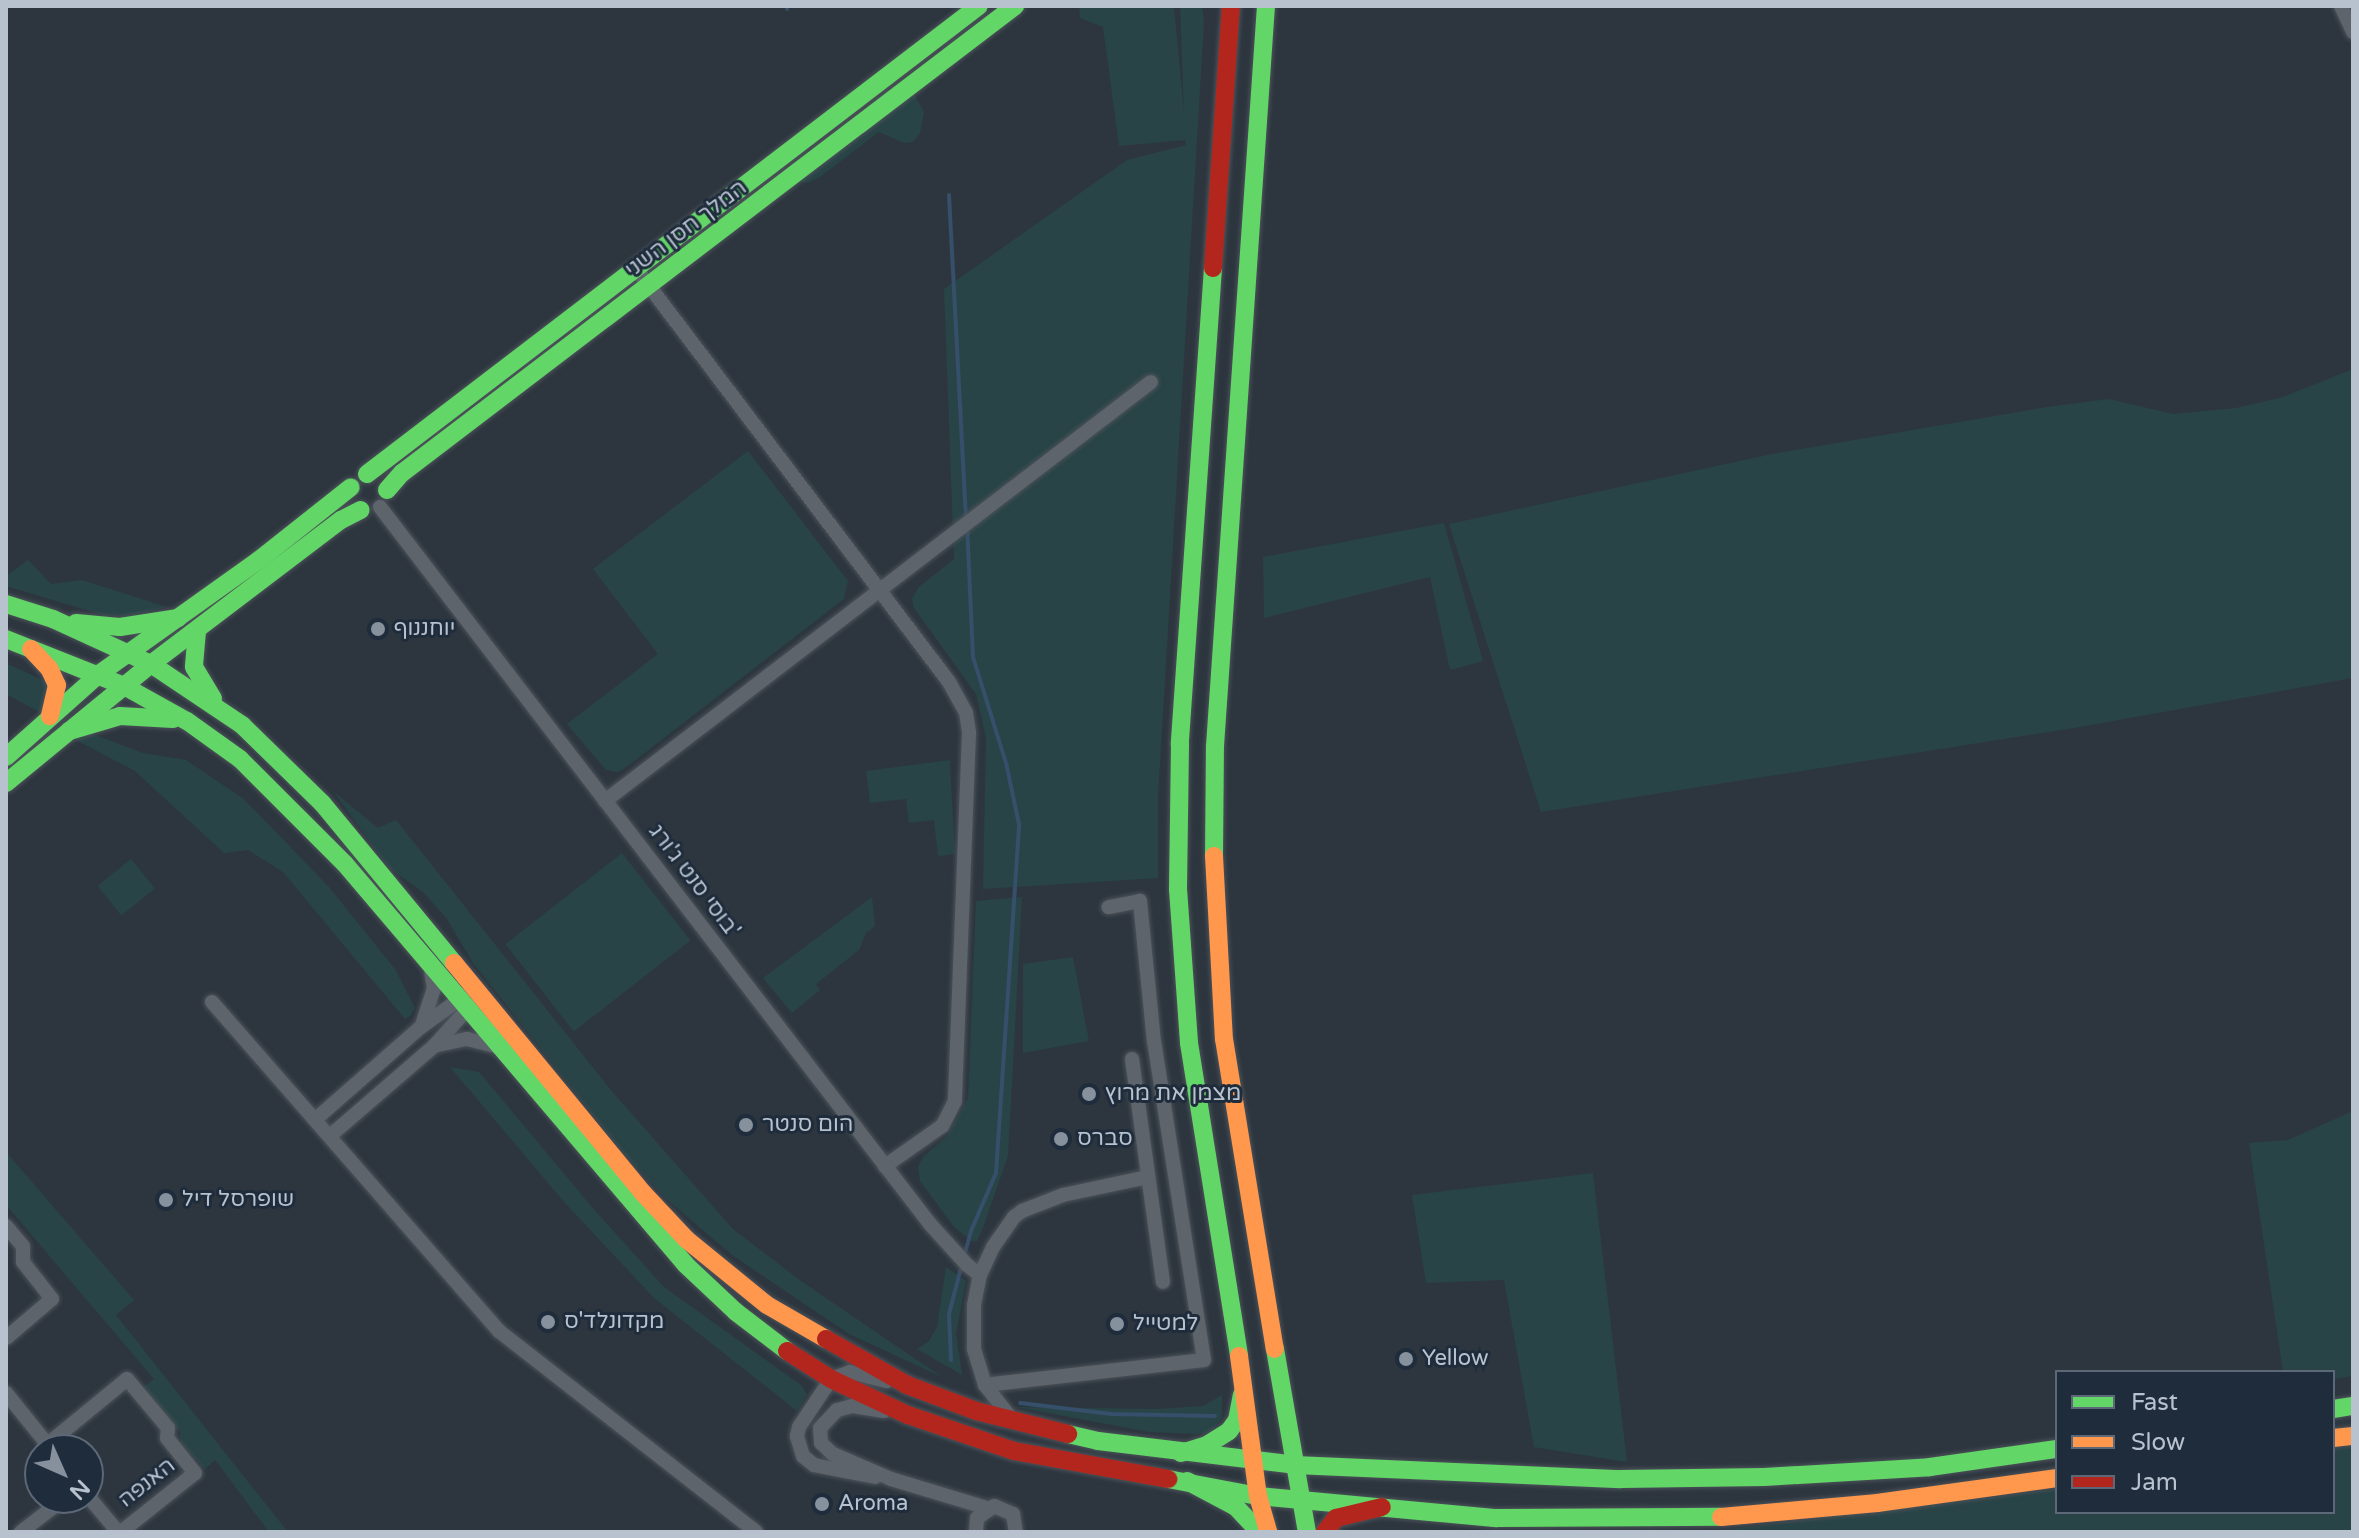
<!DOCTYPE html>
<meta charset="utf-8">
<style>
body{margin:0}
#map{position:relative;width:2359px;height:1538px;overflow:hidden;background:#2d363f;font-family:"Varela Round",Heebo,sans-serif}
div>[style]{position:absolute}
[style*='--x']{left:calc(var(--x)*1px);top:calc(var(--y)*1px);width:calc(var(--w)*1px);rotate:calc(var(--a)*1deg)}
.green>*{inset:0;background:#284447;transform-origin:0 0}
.stream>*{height:4px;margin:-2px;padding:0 2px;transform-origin:2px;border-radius:2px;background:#364f6b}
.roads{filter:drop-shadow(0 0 2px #4c5259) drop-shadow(0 0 2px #4c5259)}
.street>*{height:14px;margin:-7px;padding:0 7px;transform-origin:7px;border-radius:7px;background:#5e646c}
.fast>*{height:18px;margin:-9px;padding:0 9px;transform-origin:9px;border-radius:9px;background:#63d668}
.slow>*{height:18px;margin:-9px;padding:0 9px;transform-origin:9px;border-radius:9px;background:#ff974d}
.jam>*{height:18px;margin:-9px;padding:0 9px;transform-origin:9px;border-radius:9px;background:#b3261e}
.dots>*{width:22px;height:22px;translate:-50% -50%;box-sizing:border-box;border:4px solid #1e2c3c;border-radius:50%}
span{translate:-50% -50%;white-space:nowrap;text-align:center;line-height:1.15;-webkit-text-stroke:6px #1e2c3c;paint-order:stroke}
.street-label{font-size:22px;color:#b8c2cf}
.poi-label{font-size:22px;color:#b8c2cf}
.left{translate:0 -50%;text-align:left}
.frame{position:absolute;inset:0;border:8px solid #b8c2cf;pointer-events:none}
.legend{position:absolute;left:2055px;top:1370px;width:280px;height:144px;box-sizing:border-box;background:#1e2c3c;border:2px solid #5c6877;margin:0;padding:10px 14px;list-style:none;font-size:24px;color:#b8c2cf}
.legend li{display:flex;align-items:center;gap:16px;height:40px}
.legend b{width:40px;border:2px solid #5c6877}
.north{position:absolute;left:24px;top:1434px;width:80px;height:80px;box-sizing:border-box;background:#1e2c3c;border:2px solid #5c6877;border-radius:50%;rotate:135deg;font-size:22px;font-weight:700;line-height:32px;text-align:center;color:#b8c2cf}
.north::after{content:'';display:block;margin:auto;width:28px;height:36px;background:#87919d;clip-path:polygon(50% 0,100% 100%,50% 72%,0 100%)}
</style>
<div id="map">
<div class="green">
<div style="clip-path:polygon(1079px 6px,1174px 6px,1184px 112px,1180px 6px,1202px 6px,1204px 21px,1158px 797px,1158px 878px,983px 889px,986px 738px,976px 694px,914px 608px,912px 598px,919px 587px,954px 559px,944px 289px,1127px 160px,1186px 145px,1185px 140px,1119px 146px,1103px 27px,1080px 18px)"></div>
<div style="clip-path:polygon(913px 92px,924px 112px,920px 133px,913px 142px,904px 143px,879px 132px,820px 177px,808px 183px,797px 182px)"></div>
<div style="clip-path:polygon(2353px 369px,2353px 678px,2074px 728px,1541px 812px,1449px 524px,1772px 454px,2047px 407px,2109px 399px,2173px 414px,2236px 408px,2283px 397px)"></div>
<div style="clip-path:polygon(748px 451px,848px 581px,844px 599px,628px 766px,618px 772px,606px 770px,567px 724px,658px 654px,593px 569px)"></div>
<div style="clip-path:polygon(1444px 523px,1483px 661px,1450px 670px,1430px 577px,1264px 618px,1263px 557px)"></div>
<div style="clip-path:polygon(28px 560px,51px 584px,82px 580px,167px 607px,126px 617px,103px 615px,6px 586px,6px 576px)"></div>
<div style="clip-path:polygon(6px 663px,49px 683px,41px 713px,6px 694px)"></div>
<div style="clip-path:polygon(82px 730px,143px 753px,186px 760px,244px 799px,329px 887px,395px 969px,415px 1008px,411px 1015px,405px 1019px,283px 872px,248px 850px,224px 853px,135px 771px,74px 739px)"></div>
<div style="clip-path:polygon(950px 760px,955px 854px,938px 856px,934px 820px,909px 823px,906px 799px,870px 803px,866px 771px)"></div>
<div style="clip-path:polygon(333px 791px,378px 828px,396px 820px,610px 1089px,733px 1229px,801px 1281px,942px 1377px,849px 1334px,732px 1255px,666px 1199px,621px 1150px,473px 963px,447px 919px,424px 893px,389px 868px)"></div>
<div style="left:622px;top:853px;width:111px;height:148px;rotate:52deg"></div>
<div style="left:131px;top:859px;width:38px;height:43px;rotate:51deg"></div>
<div style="clip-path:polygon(872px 897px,875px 926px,866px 933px,859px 950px,816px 984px,820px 990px,792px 1013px,763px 978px)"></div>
<div style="clip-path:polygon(1022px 897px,1008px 1156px,984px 1225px,977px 1241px,972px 1241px,955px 1228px,920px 1181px,918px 1167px,923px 1157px,947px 1136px,968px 1098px,976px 901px)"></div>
<div style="clip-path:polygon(1073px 957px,1089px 1041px,1023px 1053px,1023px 964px)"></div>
<div style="clip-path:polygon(450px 1067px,479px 1072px,591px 1206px,664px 1287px,802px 1386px,807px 1394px,797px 1411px,654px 1298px,565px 1203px)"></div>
<div style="clip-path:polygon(2353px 1111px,2353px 1376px,2333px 1379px,2333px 1372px,2283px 1372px,2249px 1143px,2288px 1140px)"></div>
<div style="clip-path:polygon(6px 1152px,134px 1300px,116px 1315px,288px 1532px,269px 1532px,215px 1460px,205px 1469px,181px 1443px,180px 1432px,144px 1387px,154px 1379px,6px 1205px)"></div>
<div style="clip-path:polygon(1593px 1173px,1627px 1462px,1534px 1447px,1504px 1280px,1426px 1283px,1412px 1195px)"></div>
<div style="clip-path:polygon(946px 1267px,966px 1281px,956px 1334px,962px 1375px,917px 1349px,929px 1341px,937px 1327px)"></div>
<div style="clip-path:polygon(1222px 1395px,1222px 1418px,1210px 1433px,1194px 1434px,1149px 1432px,1016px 1407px,1156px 1409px,1203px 1406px)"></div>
<div style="clip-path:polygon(2353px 1444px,2353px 1532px,1705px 1532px,2057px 1489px,2057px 1512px,2333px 1512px,2333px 1447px)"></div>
</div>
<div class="stream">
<div style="--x:787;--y:9;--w:3;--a:-90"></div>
<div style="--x:949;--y:195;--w:323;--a:87"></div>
<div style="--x:964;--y:1256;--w:26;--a:-74"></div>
<div style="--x:971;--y:1231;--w:63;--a:-66.7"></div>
<div style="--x:996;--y:1173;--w:350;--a:-86.2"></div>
<div style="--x:1019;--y:824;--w:62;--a:-102"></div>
<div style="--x:1006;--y:763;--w:111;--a:-107.3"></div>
<div style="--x:973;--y:657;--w:131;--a:-92.6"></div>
<div style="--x:951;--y:1360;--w:46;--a:-92.5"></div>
<div style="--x:949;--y:1314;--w:52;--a:-75.4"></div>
<div style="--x:1020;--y:1403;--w:92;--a:6.9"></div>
<div style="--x:1111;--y:1414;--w:104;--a:1.1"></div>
</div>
<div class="roads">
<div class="street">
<div style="--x:2341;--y:6;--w:29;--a:65"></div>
<div style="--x:637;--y:270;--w:517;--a:52.86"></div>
<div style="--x:949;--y:682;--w:35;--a:61"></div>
<div style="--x:966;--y:713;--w:20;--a:81"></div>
<div style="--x:969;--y:733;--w:368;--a:92.2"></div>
<div style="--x:955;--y:1101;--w:28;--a:117"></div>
<div style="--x:942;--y:1126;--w:70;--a:144.9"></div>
<div style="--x:380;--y:507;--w:904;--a:52.51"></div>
<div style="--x:930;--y:1224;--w:55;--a:47.9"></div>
<div style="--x:967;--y:1265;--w:16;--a:38"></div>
<div style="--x:605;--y:801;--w:688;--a:-37.5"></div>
<div style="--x:212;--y:1002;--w:437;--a:48.9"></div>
<div style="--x:499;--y:1331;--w:326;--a:38"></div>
<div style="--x:423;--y:1022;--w:35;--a:-72"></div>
<div style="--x:434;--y:989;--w:19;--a:-99"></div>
<div style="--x:438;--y:1045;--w:30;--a:-12"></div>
<div style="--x:467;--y:1039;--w:32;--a:14"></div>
<div style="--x:1132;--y:1059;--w:225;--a:82.1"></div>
<div style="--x:317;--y:1118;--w:138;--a:-41.2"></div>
<div style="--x:421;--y:1027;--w:53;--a:-35.8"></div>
<div style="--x:331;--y:1135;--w:136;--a:-40.8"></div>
<div style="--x:434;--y:1046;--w:55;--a:-47.9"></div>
<div style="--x:6;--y:1226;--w:26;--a:50"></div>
<div style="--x:23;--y:1246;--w:16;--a:90"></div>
<div style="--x:23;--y:1262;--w:47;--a:51.9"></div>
<div style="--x:52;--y:1299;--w:60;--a:139.7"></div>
<div style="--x:985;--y:1385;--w:220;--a:-6.5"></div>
<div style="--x:1204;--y:1360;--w:322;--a:-98.9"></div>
<div style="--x:1154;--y:1042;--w:142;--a:-95.7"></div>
<div style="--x:1140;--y:901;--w:32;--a:169"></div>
<div style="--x:6;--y:1393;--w:73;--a:51.1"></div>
<div style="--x:884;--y:1411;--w:32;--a:-171"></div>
<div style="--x:852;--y:1406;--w:16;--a:165"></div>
<div style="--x:837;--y:1410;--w:25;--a:133"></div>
<div style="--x:820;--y:1428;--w:15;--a:86"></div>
<div style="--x:821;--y:1443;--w:16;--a:43"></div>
<div style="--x:833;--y:1454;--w:63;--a:23.3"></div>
<div style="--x:891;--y:1479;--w:100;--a:16.8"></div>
<div style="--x:1011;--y:1418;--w:42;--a:-128.2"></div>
<div style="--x:985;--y:1385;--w:38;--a:-107"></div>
<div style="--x:974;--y:1349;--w:44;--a:-90"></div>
<div style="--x:974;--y:1305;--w:31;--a:-79"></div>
<div style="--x:980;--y:1275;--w:31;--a:-65"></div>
<div style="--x:993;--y:1247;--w:37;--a:-55"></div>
<div style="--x:1014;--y:1217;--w:10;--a:-37"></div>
<div style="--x:1022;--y:1211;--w:44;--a:-21.3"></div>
<div style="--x:1063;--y:1195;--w:87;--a:-12"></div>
<div style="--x:48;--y:1444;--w:102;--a:-39.4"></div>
<div style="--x:127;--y:1379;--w:64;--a:50.1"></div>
<div style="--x:168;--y:1428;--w:10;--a:96"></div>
<div style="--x:167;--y:1438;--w:45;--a:51.3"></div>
<div style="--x:195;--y:1473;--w:95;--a:141.4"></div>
<div style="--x:875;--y:1477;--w:62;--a:-168.9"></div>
<div style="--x:814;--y:1465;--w:14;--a:-141"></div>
<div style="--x:803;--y:1456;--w:21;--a:-107"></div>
<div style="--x:797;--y:1436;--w:9;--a:-77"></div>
<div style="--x:799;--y:1427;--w:58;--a:-56.3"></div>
<div style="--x:831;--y:1379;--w:20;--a:-20"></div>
<div style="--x:850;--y:1372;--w:38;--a:14"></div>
<div style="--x:88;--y:1496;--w:47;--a:50.2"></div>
<div style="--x:21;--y:1532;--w:56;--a:-37.7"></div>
<div style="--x:976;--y:1532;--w:14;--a:-86"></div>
<div style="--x:977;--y:1518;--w:21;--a:-35"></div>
<div style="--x:994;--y:1506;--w:21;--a:23"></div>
<div style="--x:1013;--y:1514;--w:18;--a:81"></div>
</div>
<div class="fast">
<div style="--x:1213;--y:268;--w:478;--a:94"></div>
<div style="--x:1180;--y:745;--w:144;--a:90.8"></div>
<div style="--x:1178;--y:889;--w:154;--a:85.9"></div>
<div style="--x:1189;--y:1043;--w:317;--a:80.9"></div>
<div style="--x:367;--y:474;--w:770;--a:-37.41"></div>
<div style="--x:387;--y:490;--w:23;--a:-49"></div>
<div style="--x:402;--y:473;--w:771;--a:-37.3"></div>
<div style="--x:6;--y:604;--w:49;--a:17.7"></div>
<div style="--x:53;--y:619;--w:108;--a:24.7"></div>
<div style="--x:151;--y:664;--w:110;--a:33.8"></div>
<div style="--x:242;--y:725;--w:112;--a:44.3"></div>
<div style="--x:322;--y:803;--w:207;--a:50.5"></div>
<div style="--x:76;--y:623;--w:44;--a:5.2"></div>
<div style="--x:120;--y:627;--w:59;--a:-8.8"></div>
<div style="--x:197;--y:631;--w:36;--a:95"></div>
<div style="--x:194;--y:667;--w:37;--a:59"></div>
<div style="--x:6;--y:639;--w:127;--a:21.7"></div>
<div style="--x:124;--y:686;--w:72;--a:29.1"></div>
<div style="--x:187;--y:721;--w:65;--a:35.6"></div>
<div style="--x:240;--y:759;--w:148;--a:45"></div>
<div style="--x:345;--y:864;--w:526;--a:49.62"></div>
<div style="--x:686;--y:1265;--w:69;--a:43.2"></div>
<div style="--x:736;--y:1312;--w:64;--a:37.4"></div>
<div style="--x:69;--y:731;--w:53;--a:-16.4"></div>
<div style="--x:120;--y:716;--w:53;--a:3.2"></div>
<div style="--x:6;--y:757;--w:125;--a:-41.7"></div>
<div style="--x:99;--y:674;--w:196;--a:-35.5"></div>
<div style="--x:259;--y:560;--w:117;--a:-38.4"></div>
<div style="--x:6;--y:783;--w:188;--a:-39.4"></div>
<div style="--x:151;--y:664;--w:238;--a:-37.2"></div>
<div style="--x:341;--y:520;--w:22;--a:-27"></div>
<div style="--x:1214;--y:856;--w:110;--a:-89.5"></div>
<div style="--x:1215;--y:746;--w:742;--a:-86.06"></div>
<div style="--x:1275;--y:1349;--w:186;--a:80.1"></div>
<div style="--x:2333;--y:1409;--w:20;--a:-9"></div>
<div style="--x:1068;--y:1434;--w:31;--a:13"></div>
<div style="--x:1098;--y:1441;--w:198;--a:6.9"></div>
<div style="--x:1295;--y:1465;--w:326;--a:2.5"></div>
<div style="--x:1621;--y:1479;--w:143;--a:-0.8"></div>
<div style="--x:1764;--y:1477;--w:166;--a:-3.4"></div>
<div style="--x:1930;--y:1467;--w:128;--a:-8.1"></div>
<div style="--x:1181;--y:1453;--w:27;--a:-17"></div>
<div style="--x:1207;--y:1445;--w:26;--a:-32"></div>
<div style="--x:1229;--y:1431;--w:14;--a:-54"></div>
<div style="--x:1237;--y:1420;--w:26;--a:-79"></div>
<div style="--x:1168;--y:1479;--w:92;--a:10.7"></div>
<div style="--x:1258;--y:1496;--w:240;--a:5.3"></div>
<div style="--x:1497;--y:1518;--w:224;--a:-0.3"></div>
<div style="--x:1187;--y:1481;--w:55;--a:28"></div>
<div style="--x:1236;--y:1507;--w:34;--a:47"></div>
</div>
<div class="slow">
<div style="--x:31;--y:649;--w:26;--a:47"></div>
<div style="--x:49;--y:668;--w:19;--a:65"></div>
<div style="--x:57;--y:685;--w:32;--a:103"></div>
<div style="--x:1214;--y:856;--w:183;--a:86.9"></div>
<div style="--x:1224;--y:1039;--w:314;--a:80.7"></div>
<div style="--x:454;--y:963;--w:298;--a:50.6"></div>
<div style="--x:643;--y:1193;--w:63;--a:46.9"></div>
<div style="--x:686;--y:1239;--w:104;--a:39.2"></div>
<div style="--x:767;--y:1305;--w:68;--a:30"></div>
<div style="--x:1239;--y:1356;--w:141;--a:82.3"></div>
<div style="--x:1258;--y:1496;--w:37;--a:74"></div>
<div style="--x:2333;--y:1438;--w:20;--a:-6"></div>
<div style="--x:1721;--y:1517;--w:157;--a:-5.1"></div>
<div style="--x:1877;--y:1503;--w:182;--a:-7.9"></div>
</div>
<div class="jam">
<div style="--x:1213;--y:268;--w:263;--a:-86.1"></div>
<div style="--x:826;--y:1339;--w:93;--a:29.6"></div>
<div style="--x:907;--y:1385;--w:74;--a:20.6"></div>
<div style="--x:976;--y:1411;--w:95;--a:14"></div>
<div style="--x:787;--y:1351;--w:52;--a:32.5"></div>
<div style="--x:831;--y:1379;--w:85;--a:25.1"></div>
<div style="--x:908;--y:1415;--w:112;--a:18.8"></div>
<div style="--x:1014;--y:1451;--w:157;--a:10.3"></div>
<div style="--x:1325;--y:1532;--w:18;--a:-52"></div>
<div style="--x:1336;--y:1518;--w:47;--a:-13.4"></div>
</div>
</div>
<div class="dots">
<div style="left:378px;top:629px;background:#87919d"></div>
<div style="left:1089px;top:1094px;background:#87919d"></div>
<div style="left:746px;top:1125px;background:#87919d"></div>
<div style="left:1061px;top:1139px;background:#87919d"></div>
<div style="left:166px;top:1200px;background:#87919d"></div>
<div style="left:548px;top:1322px;background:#87919d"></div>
<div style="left:1117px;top:1324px;background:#87919d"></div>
<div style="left:1406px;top:1359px;background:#87919d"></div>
<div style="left:822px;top:1504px;background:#87919d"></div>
</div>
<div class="street-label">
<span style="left:686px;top:229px;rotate:-37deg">המלך חסן השני</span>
<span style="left:694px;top:881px;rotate:53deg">בוסי סנט ג'ורג'</span>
<span style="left:147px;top:1483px;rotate:-38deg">האנפה</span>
</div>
<div class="poi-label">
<span class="left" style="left:394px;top:629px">יוחננוף</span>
<span class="left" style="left:1105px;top:1094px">מצמן את מרוץ</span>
<span class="left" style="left:762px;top:1125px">הום סנטר</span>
<span class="left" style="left:1077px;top:1139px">סברס</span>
<span class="left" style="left:182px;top:1200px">שופרסל דיל</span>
<span class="left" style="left:564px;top:1322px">מקדונלד'ס</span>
<span class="left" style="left:1133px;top:1324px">למטייל</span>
<span class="left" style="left:1422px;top:1359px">Yellow</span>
<span class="left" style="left:838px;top:1504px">Aroma</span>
</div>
<div class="frame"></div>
<ul class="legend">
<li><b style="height:10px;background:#63d668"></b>Fast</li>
<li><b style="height:10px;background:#ff974d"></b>Slow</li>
<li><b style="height:10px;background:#b3261e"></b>Jam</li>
</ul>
<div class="north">N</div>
</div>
